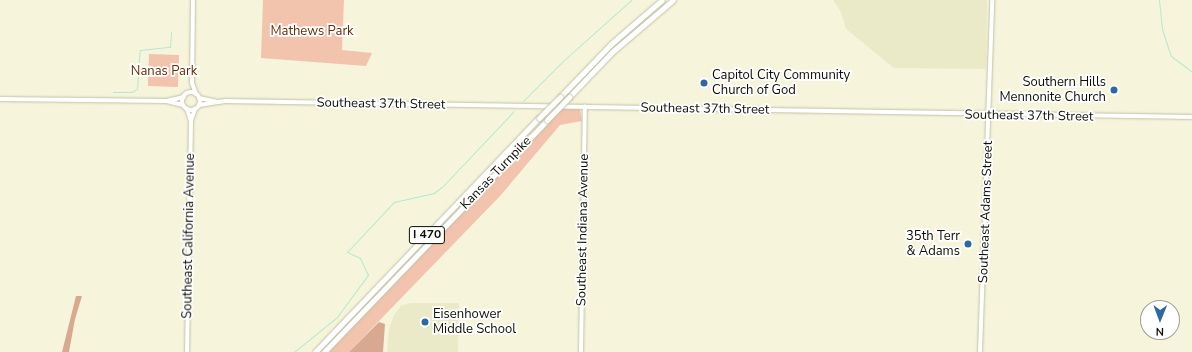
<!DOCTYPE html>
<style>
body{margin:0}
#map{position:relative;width:1192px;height:352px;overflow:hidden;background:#f6f5db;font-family:"Nunito Sans",sans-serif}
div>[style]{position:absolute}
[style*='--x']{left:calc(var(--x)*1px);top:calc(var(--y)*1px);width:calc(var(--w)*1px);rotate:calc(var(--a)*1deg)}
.built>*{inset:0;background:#ebeac8}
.green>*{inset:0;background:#f2c3ad;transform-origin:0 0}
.forest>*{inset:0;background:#d9a890}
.stream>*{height:1px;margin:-0.5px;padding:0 0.5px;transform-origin:0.5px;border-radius:0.5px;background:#b3e9cd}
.roads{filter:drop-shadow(0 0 1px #c3c1a8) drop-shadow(0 0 1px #c3c1a8)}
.tertiary>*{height:3.5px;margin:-1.75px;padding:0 1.75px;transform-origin:1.75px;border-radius:1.75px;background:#fff}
.secondary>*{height:4px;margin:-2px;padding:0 2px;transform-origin:2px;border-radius:2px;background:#fff}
.secondary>.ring{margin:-2px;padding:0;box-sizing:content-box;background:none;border:4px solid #fff;border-radius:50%}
.motorway>*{height:5px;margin:-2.5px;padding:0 2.5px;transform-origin:2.5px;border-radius:2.5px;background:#fff}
.bridges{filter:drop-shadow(0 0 1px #c3c1a8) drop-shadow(0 0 1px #c3c1a8)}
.motorway-bridge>*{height:5px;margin:-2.5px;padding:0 2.5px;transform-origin:2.5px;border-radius:2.5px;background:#fff}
.dots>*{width:11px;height:11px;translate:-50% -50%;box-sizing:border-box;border:2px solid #fff;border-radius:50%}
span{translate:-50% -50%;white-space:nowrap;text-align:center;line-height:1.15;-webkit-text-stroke:3.5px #fff;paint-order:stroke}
.shield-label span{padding:1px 3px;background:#fff;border:1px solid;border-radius:3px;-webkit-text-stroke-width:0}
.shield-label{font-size:12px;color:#0e0e06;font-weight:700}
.park-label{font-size:13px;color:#692d08}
.poi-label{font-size:13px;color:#0e0e06}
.left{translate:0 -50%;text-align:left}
.right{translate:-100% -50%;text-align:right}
.street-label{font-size:13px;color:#0e0e06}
.north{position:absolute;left:1140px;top:300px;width:40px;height:40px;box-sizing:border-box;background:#fff;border:1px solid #9f9f9b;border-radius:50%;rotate:181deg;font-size:11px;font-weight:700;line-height:16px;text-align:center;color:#0e0e06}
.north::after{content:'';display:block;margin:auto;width:14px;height:18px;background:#2d69a1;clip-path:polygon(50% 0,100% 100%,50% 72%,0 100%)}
</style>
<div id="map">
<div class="built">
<div style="clip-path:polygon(833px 0,987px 0,986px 69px,894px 68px,846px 29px,841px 12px)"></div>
<div style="clip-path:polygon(410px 303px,459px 303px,458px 352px,387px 352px,389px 329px,394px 315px,401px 306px)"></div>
</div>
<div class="green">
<div style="clip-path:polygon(263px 0,344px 0,342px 50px,372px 53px,366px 66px,261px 58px)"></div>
<div style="left:149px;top:54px;width:30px;height:32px;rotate:2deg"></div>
<div style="clip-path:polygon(560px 109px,580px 109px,582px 121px,560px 125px,500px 196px,349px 352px,328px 352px)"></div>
</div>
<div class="forest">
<div style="clip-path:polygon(76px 296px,82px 296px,75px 319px,69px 352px,62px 352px)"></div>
<div style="clip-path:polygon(379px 322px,385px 324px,383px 352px,349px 352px)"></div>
</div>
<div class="stream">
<div style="--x:1159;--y:0;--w:29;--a:84"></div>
<div style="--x:1162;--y:29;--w:28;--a:72"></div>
<div style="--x:1171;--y:56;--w:26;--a:37"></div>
<div style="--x:113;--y:92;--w:19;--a:0"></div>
<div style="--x:132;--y:92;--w:6;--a:-31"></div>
<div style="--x:137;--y:89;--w:39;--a:-86"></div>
<div style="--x:140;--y:50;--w:30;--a:-6"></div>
<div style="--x:170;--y:47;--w:15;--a:-86"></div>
<div style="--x:523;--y:101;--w:58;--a:-45"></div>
<div style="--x:564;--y:60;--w:90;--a:-41.8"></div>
<div style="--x:294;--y:352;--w:55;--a:-39.1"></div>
<div style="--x:337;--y:317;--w:52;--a:-53.6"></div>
<div style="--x:368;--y:275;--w:19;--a:-115"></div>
<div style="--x:360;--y:258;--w:14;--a:-155"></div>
<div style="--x:347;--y:252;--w:69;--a:-46.8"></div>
<div style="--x:394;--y:202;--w:41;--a:-12.7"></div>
<div style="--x:434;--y:193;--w:11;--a:-38"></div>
<div style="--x:443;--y:186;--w:103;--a:-46.6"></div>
</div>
<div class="roads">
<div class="tertiary">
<div style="--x:0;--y:99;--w:167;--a:0.7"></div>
<div style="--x:167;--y:101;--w:16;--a:14"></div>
<div style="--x:167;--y:101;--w:17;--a:-13"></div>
<div style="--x:581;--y:352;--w:245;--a:-89.1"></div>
</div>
<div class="secondary">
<div style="--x:193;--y:0;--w:83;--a:90.7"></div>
<div style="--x:192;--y:83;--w:12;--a:70"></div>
<div class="ring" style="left:182px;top:92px;width:14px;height:14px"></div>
<div style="--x:199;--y:98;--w:19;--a:12"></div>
<div style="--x:199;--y:105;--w:26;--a:-9"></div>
<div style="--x:225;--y:101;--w:967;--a:0.95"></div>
<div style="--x:187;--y:109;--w:13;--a:72"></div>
<div style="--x:187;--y:352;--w:231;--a:-89"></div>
<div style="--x:191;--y:121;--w:13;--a:-72"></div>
<div style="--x:980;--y:352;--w:352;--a:-88"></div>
</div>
<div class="motorway">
<div style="--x:560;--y:97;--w:74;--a:-46.1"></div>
<div style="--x:611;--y:44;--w:67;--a:-40.8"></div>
<div style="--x:569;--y:97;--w:62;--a:-46.3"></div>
<div style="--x:612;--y:52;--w:80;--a:-40.4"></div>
<div style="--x:315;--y:352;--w:324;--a:-46.3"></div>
<div style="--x:324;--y:352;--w:322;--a:-46.1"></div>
</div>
</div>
<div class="bridges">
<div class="motorway-bridge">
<div style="--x:539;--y:118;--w:30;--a:-45"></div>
<div style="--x:547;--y:120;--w:32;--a:-46"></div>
</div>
</div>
<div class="dots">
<div style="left:704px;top:83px;background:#2d69a1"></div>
<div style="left:1114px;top:90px;background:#2d69a1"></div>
<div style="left:968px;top:244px;background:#2d69a1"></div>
<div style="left:425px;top:322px;background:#2d69a1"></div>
</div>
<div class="shield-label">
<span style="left:427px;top:235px">I 470</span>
</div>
<div class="park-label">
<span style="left:312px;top:31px">Mathews Park</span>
<span style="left:164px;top:71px">Nanas Park</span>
</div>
<div class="poi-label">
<span class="left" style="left:712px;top:83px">Capitol City Community<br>Church of God</span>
<span class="right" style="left:1106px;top:90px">Southern Hills<br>Mennonite Church</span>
<span class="right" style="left:960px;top:244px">35th Terr<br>&amp; Adams</span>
<span class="left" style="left:433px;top:322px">Eisenhower<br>Middle School</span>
</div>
<div class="street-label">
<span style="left:381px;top:104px;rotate:1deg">Southeast 37th Street</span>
<span style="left:705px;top:109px;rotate:1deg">Southeast 37th Street</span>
<span style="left:1029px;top:116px;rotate:1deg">Southeast 37th Street</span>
<span style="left:496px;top:173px;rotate:-46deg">Kansas Turnpike</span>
<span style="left:986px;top:212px;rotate:-88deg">Southeast Adams Street</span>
<span style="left:583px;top:230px;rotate:-89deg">Southeast Indiana Avenue</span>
<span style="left:189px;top:236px;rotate:-89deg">Southeast California Avenue</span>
</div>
<div class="north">N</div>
</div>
